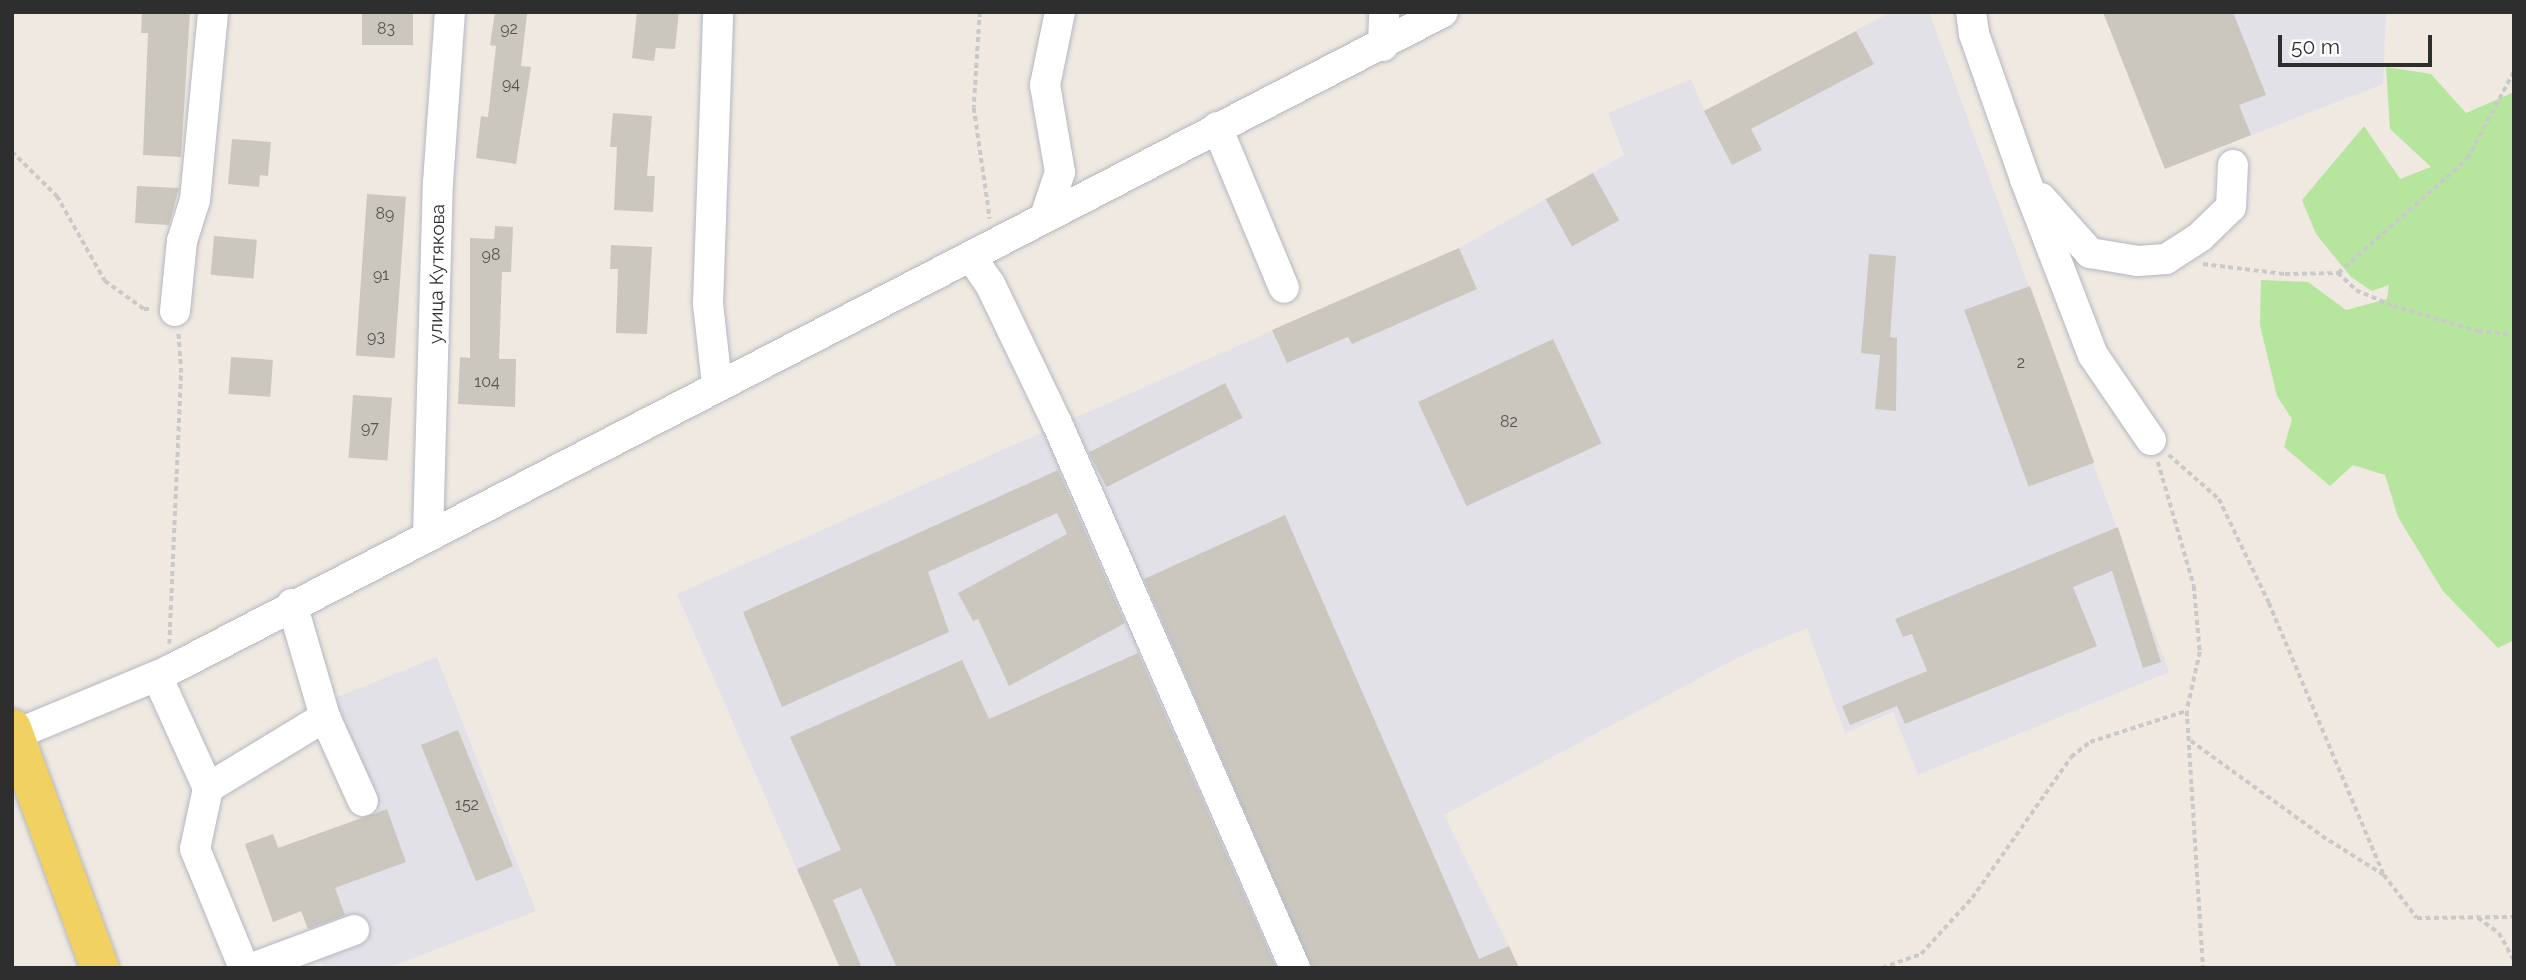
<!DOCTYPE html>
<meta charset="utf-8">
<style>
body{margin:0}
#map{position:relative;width:2526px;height:980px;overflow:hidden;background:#efe9e1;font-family:Raleway,sans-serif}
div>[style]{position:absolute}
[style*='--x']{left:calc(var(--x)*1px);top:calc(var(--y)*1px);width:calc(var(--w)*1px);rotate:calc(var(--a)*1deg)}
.industrial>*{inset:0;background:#e3e1e8}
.green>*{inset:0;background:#b6e59e}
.building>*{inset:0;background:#cbc7bf;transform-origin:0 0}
.path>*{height:3.5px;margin-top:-1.75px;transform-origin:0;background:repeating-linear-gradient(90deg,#c9c9c9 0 5px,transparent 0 8.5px)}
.roads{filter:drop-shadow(0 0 2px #b4b7c1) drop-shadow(0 0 2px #b4b7c1)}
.minor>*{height:30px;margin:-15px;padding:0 15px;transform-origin:15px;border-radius:15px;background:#fff}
.major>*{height:38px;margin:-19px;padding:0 19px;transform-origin:19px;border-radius:19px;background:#f2d163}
span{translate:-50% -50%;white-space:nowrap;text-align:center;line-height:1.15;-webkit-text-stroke:6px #fff;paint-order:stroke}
.number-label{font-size:16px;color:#555452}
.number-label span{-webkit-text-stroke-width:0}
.street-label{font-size:19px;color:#2e2e2e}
.frame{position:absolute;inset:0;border:14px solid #2e2e2e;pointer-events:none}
.scale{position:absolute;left:2278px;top:35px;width:154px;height:32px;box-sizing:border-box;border:4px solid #2e2e2e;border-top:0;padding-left:9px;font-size:21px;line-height:24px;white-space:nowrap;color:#2e2e2e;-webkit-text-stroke:5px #fff;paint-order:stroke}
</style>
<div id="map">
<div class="industrial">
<div style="clip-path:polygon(1891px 12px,1929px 12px,2169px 672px,1918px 775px,1893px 712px,1845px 733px,1807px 628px,1737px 658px,1444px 815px,1518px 965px,1513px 968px,840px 968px,677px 594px,1459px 248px,1624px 155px,1608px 113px,1691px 79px,1704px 111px)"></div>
<div style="clip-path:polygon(2103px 12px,2386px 12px,2383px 84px,2165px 169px)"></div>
<div style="clip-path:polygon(437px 657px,536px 911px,387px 968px,324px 968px,302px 912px,273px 922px,245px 845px,273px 834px,279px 848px,378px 812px,335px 698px)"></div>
</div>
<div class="green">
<div style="clip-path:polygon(2386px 67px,2431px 74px,2466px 113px,2514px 92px,2514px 640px,2498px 648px,2443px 591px,2398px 517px,2385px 475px,2353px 465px,2330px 486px,2284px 447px,2292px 419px,2277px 396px,2260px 325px,2261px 280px,2308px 282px,2346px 310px,2387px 299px,2389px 285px,2372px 291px,2351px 277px,2316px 234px,2302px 200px,2364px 126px,2400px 179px,2431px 167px,2390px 129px)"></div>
</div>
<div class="building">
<div style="clip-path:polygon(142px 12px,190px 12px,181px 157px,143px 155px,148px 33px,141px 33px)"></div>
<div style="left:362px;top:12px;width:51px;height:33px"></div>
<div style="clip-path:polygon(495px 12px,527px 14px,521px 66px,531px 67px,516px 164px,476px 158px,481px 116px,488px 117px,496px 46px,490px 45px)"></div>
<div style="clip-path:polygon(637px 12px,679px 12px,675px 49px,656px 48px,654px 61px,632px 58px)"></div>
<div style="clip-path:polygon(2103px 12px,2233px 12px,2266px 95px,2239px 105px,2251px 135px,2165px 169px)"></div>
<div style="clip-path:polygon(1856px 31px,1874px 64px,1751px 129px,1762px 150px,1732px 165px,1704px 111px)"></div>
<div style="clip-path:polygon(613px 113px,652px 116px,647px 176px,655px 176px,653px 212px,614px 210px,617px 147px,610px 147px)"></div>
<div style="clip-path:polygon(232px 139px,271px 142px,268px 176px,260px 175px,259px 187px,228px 184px)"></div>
<div style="left:1593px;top:173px;width:54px;height:54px;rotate:61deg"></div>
<div style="clip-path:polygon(137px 186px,179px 188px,169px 225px,135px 223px)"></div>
<div style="left:367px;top:194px;width:39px;height:162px;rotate:4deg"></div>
<div style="clip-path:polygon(495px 226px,513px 227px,511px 272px,502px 272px,499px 359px,516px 359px,515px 407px,458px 404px,460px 357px,470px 358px,470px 238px,494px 239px)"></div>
<div style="left:214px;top:236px;width:43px;height:39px;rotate:5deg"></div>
<div style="clip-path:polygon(611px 245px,652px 247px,647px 334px,616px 333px,618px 269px,610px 269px)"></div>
<div style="clip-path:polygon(1459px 248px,1477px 289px,1352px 344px,1348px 337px,1287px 363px,1272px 330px)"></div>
<div style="clip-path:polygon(1869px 254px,1896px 256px,1890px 337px,1897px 338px,1896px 411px,1875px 409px,1880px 355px,1861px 353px)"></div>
<div style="left:2030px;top:286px;width:188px;height:70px;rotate:70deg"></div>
<div style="left:1553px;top:339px;width:115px;height:149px;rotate:65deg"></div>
<div style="left:231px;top:357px;width:42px;height:37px;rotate:4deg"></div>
<div style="left:1225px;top:383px;width:39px;height:153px;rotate:63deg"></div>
<div style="left:353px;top:395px;width:39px;height:63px;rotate:4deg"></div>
<div style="clip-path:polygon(1058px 470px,1125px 623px,1009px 686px,978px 619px,973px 621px,958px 593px,1067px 534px,1057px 513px,928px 572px,949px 632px,782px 707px,743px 612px)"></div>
<div style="clip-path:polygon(1285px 515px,1479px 959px,1509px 946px,1519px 968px,1312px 968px,1144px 579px)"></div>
<div style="clip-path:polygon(2118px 527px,2161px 662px,2143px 668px,2112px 571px,2073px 587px,2097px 646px,1905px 724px,1897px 706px,1850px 725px,1842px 706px,1927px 671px,1912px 634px,1903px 637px,1895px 619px)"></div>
<div style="clip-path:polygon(1138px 653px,1276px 968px,897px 968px,861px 888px,833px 900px,862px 968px,840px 968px,797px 869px,841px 850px,790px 737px,962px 660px,989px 719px)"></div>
<div style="left:458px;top:730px;width:147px;height:40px;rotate:68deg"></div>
<div style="clip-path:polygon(387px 809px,406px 862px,335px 888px,345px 915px,308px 929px,301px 911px,273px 922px,245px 844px,273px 834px,278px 848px)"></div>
</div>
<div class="path">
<div style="--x:980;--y:12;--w:96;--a:93.6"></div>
<div style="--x:974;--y:108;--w:112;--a:81.8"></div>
<div style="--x:12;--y:152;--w:63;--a:44.4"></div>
<div style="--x:57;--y:196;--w:98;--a:60.5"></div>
<div style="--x:105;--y:281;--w:48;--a:35.7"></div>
<div style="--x:144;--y:309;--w:8;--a:0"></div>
<div style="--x:2203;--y:264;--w:83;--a:7"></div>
<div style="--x:2285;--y:274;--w:53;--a:-1.1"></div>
<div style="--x:2338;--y:273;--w:172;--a:-41.5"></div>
<div style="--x:2467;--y:159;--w:100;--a:-61.9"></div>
<div style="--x:2338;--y:273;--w:25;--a:43"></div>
<div style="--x:2356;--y:290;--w:40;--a:23.4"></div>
<div style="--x:2393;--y:306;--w:89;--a:16.4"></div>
<div style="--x:2478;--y:331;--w:36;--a:6"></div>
<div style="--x:2169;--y:455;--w:67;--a:41.3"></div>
<div style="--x:2219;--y:499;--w:115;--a:64.3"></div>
<div style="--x:2269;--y:603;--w:295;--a:67.1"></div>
<div style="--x:2158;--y:462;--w:129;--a:73.8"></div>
<div style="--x:2194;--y:586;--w:66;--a:84.8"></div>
<div style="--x:2200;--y:652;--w:60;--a:102.4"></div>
<div style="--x:2187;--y:711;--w:257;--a:86.4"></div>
<div style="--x:169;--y:644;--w:271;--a:-87.5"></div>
<div style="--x:181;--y:373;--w:39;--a:-94"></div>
<div style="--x:2191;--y:741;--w:162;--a:35.9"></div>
<div style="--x:2322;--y:836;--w:73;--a:32.2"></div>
<div style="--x:2384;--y:875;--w:54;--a:52.5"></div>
<div style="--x:2417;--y:918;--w:97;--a:-0.6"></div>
<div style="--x:2478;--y:918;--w:26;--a:36"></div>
<div style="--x:2499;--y:933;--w:31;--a:61"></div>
<div style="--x:1882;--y:968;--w:41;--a:-19.7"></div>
<div style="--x:1921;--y:954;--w:76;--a:-47.7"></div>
<div style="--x:1972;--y:898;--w:172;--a:-54.9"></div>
<div style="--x:2071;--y:757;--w:24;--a:-38"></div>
<div style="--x:2090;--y:742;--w:101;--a:-17.9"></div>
</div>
<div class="roads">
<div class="minor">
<div style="--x:1971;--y:12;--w:22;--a:82"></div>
<div style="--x:1974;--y:34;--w:154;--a:70.6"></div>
<div style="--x:2025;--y:179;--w:189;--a:68.9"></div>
<div style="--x:2093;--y:355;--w:103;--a:55.7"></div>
<div style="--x:1383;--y:46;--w:34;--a:-88"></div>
<div style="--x:1217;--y:127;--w:174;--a:67.4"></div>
<div style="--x:2041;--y:198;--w:74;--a:48.3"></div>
<div style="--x:2090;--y:253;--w:49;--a:9.5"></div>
<div style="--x:2138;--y:261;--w:28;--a:-4"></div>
<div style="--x:2166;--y:259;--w:40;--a:-32.9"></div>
<div style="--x:2200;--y:237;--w:43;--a:-44.1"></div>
<div style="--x:2231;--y:207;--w:42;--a:-87.3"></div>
<div style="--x:1045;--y:217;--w:47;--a:-71.6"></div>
<div style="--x:1060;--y:172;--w:88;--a:-99.8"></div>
<div style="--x:1045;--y:85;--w:75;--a:-78.4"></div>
<div style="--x:971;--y:257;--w:33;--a:55"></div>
<div style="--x:990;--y:284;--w:154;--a:64.3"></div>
<div style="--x:1057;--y:423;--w:595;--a:66.41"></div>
<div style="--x:175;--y:311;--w:70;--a:-84.3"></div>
<div style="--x:182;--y:241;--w:43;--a:-72.4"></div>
<div style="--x:195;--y:200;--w:189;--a:-84.5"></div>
<div style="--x:717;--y:384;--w:81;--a:-96.4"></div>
<div style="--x:708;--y:304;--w:292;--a:-88"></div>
<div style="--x:428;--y:536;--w:353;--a:-88.4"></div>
<div style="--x:438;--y:183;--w:171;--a:-86"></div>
<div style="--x:292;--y:604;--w:118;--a:73.7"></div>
<div style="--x:325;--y:717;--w:92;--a:65.7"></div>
<div style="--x:157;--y:676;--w:123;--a:65.5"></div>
<div style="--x:208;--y:788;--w:62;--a:102"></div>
<div style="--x:195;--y:849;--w:129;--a:67.6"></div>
<div style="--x:12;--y:736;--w:169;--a:-22.6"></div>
<div style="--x:168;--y:671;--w:1435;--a:-27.33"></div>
<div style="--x:208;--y:788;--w:137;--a:-31.3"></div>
<div style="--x:252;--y:968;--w:109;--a:-20.4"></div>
</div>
<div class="major">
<div style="--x:12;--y:728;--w:256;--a:69.9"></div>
</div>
</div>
<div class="number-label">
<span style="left:386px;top:29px">83</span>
<span style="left:509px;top:29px">92</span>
<span style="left:511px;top:84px">94</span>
<span style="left:385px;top:214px">89</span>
<span style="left:491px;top:255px">98</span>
<span style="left:381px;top:275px">91</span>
<span style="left:376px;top:337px">93</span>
<span style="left:2021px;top:363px">2</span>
<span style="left:487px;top:382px">104</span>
<span style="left:1509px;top:422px">82</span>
<span style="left:370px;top:428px">97</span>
<span style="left:467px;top:805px">152</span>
</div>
<div class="street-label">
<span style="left:437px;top:274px;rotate:-89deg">улица Кутякова</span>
</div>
<div class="frame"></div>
<div class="scale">50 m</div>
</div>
